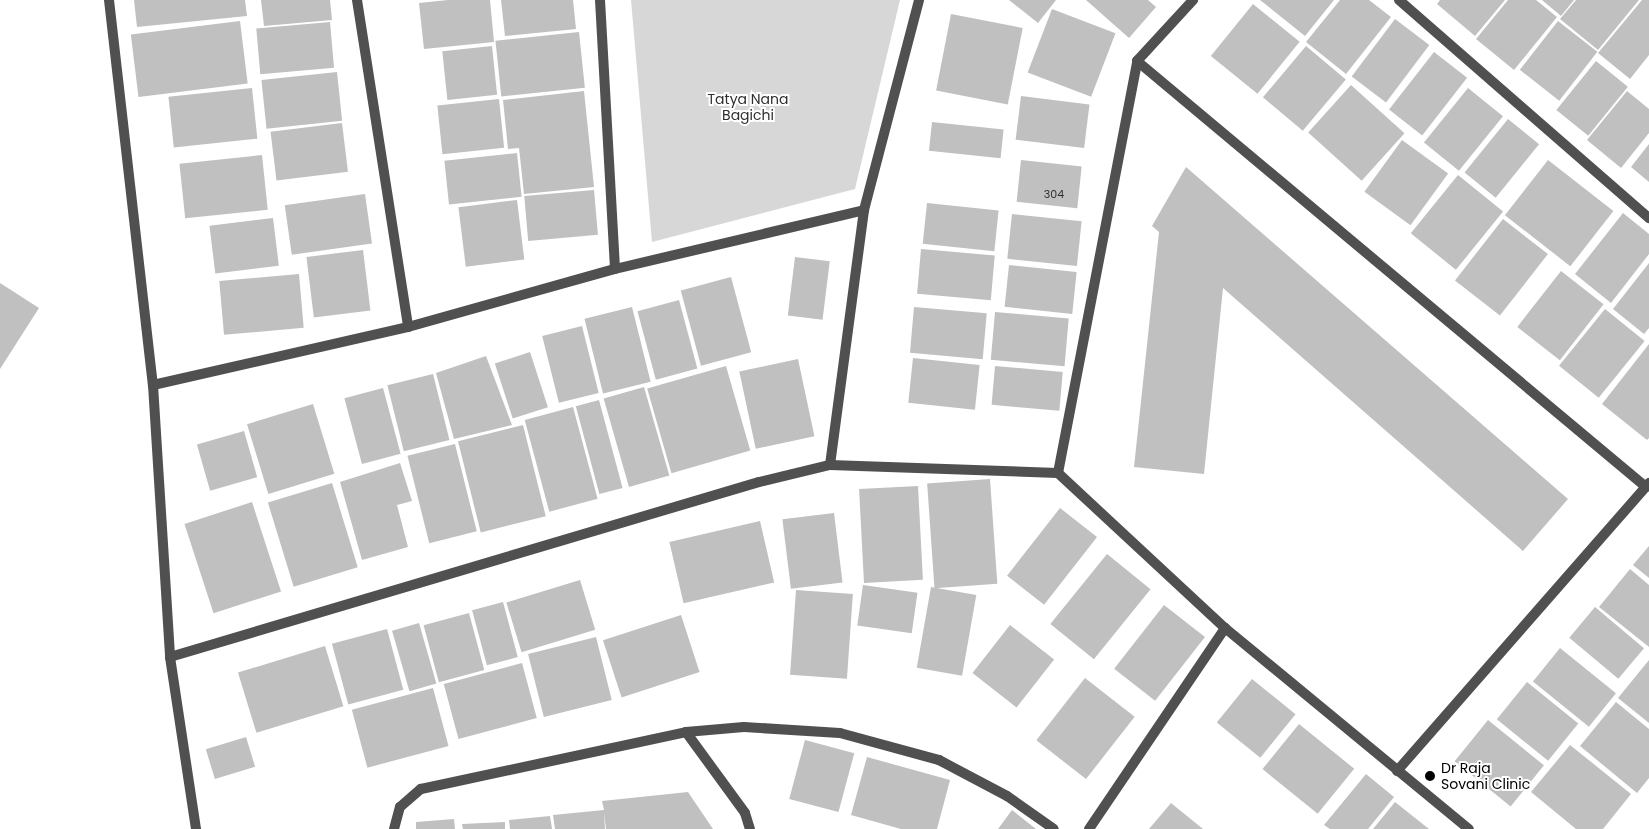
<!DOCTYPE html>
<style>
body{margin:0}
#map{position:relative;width:1649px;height:829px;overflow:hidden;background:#fff;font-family:Poppins,sans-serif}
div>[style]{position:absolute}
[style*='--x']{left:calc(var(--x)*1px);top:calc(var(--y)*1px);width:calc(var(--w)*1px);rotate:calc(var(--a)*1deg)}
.green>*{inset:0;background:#d7d7d7}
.building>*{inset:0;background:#c0c0c0;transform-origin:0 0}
.minor>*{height:10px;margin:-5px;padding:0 5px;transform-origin:5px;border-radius:5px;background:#505050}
.dots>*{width:14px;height:14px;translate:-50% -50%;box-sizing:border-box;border:2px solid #fff;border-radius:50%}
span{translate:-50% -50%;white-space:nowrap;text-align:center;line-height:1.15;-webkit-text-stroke:4px #fff;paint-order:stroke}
.number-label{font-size:11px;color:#303030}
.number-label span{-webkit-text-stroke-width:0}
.park-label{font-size:14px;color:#2e2e2e}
.poi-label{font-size:14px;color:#000}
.left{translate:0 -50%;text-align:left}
</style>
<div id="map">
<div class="green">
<div style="clip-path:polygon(631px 0,900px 0,855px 189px,652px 242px)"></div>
</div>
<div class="building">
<div style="clip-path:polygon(134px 0,245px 0,247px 16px,137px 27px)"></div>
<div style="clip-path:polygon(261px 0,330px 0,332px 20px,264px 26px)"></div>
<div style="clip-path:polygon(448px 0,490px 0,494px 42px,424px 49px,419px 3px)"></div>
<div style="clip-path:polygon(501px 0,573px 0,576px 29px,505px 36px)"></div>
<div style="clip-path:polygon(1009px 0,1056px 0,1038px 23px)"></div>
<div style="clip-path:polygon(1086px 0,1148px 0,1156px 7px,1129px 38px)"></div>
<div style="clip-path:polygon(1260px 0,1334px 0,1305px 36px)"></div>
<div style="clip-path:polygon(1340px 0,1369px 0,1391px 17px,1346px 74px,1306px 42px)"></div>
<div style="clip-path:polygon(1440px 0,1505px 0,1475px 36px,1437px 4px)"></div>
<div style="clip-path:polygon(1508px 0,1536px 0,1557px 17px,1514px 70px,1476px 39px)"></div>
<div style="clip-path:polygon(1542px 0,1574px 0,1561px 16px)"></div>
<div style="clip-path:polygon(1576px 0,1639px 0,1598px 50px,1560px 19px)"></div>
<div style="clip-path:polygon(1642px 0,1649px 0,1649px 55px,1630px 79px,1598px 53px)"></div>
<div style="left:1253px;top:4px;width:60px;height:67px;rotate:39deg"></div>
<div style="left:1052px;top:9px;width:68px;height:68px;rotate:21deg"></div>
<div style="left:951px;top:14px;width:73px;height:78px;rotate:11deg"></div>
<div style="left:1395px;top:19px;width:43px;height:72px;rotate:37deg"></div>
<div style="left:240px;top:21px;width:63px;height:110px;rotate:83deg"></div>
<div style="left:1558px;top:21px;width:50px;height:62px;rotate:38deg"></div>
<div style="left:330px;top:22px;width:46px;height:74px;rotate:85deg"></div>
<div style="left:579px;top:32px;width:56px;height:84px;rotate:84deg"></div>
<div style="left:492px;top:46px;width:49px;height:50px;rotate:84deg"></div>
<div style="left:1306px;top:46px;width:52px;height:67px;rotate:40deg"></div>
<div style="left:1434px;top:52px;width:42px;height:73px;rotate:38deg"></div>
<div style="left:1596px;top:61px;width:41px;height:63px;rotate:39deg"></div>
<div style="left:337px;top:72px;width:49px;height:76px;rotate:84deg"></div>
<div style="left:1351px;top:85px;width:72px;height:64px;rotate:42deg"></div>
<div style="left:252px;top:88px;width:51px;height:84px;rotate:84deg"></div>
<div style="left:1468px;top:88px;width:45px;height:70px;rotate:39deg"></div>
<div style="clip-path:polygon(584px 91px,594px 187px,524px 194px,519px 148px,508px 149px,503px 100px)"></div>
<div style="clip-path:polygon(1627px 91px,1649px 109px,1649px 133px,1621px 168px,1587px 140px)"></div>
<div style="left:1021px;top:96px;width:69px;height:44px;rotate:7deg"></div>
<div style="left:499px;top:99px;width:49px;height:62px;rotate:84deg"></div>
<div style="left:1508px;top:119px;width:40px;height:69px;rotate:39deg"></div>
<div style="left:932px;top:122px;width:72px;height:29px;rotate:6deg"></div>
<div style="left:342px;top:123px;width:49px;height:72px;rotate:83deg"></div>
<div style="left:1402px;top:140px;width:57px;height:64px;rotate:36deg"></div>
<div style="clip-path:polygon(1649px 144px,1649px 182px,1631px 167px)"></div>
<div style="left:517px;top:153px;width:44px;height:73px;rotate:84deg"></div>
<div style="left:262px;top:155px;width:55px;height:83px;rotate:84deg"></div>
<div style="left:1021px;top:160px;width:61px;height:42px;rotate:6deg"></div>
<div style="left:1548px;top:160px;width:83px;height:70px;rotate:38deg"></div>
<div style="clip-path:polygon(1186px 167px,1568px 499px,1523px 551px,1223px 288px,1204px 474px,1134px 467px,1159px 232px,1152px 226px)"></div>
<div style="left:1458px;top:175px;width:58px;height:75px;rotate:39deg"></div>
<div style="left:594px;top:190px;width:45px;height:70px;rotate:85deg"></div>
<div style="left:365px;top:194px;width:50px;height:81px;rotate:82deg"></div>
<div style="left:517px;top:200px;width:60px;height:59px;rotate:83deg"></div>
<div style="left:927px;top:203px;width:72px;height:41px;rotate:6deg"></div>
<div style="clip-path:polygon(1623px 213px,1649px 234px,1649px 254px,1611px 303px,1575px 274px)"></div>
<div style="left:1012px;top:214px;width:70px;height:45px;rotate:6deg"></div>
<div style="left:273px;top:218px;width:48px;height:64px;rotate:83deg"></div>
<div style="left:1503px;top:219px;width:57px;height:78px;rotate:38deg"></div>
<div style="left:921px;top:249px;width:74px;height:45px;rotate:5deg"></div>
<div style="left:363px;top:250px;width:61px;height:57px;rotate:83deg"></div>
<div style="left:795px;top:257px;width:35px;height:59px;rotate:7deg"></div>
<div style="clip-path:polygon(1649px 263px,1649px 328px,1644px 334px,1613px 309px)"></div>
<div style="left:1009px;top:265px;width:68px;height:42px;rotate:6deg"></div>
<div style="left:1561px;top:271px;width:54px;height:71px;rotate:38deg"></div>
<div style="left:299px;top:274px;width:54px;height:80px;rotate:85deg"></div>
<div style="left:731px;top:277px;width:78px;height:52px;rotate:75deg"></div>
<div style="clip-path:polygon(0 283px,39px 308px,0 369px)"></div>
<div style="left:679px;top:300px;width:71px;height:43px;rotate:75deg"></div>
<div style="left:632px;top:307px;width:77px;height:49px;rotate:76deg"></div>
<div style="left:914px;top:307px;width:73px;height:46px;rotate:5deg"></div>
<div style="left:1605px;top:309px;width:51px;height:73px;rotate:39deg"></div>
<div style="left:995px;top:312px;width:74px;height:48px;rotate:5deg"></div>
<div style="left:582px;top:326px;width:69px;height:41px;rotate:76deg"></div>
<div style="clip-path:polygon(1649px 344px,1649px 438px,1647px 440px,1602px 404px)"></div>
<div style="left:530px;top:352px;width:58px;height:37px;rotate:72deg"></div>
<div style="clip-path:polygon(486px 356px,512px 425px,454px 439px,436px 373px)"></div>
<div style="left:913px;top:358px;width:67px;height:45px;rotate:6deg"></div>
<div style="left:798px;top:359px;width:79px;height:60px;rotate:78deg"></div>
<div style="left:726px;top:366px;width:88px;height:82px;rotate:74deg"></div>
<div style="left:995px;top:366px;width:68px;height:39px;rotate:5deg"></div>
<div style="left:433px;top:374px;width:68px;height:47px;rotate:76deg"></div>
<div style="left:644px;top:387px;width:92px;height:42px;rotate:74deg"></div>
<div style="left:383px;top:388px;width:68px;height:40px;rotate:75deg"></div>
<div style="left:599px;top:400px;width:91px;height:24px;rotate:75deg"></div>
<div style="left:313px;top:404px;width:73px;height:69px;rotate:73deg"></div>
<div style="left:573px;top:407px;width:95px;height:50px;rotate:75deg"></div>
<div style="left:523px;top:425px;width:94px;height:67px;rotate:76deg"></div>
<div style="left:244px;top:431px;width:48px;height:49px;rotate:74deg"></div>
<div style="left:455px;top:444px;width:90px;height:49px;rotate:76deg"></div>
<div style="clip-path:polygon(400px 463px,412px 501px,397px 505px,408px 547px,362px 560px,340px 482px)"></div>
<div style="left:990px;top:479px;width:105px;height:63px;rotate:86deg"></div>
<div style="left:332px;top:483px;width:88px;height:67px;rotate:73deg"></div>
<div style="left:918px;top:486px;width:94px;height:59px;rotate:87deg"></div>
<div style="left:252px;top:502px;width:94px;height:71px;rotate:72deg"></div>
<div style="left:1060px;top:508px;width:47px;height:86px;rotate:38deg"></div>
<div style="left:834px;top:513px;width:70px;height:52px;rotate:83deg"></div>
<div style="left:760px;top:521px;width:63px;height:93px;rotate:77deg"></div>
<div style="clip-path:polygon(1649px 546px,1649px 578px,1633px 565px)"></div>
<div style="left:1107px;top:554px;width:56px;height:90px;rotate:39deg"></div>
<div style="clip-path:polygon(1630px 569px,1649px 585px,1649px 647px,1599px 607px)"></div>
<div style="left:580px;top:580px;width:52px;height:77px;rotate:73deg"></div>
<div style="left:863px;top:585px;width:55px;height:41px;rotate:8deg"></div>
<div style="left:931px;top:587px;width:46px;height:82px;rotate:10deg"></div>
<div style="left:796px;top:590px;width:57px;height:85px;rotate:4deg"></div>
<div style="left:503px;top:602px;width:57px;height:32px;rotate:75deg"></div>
<div style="left:1164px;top:605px;width:52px;height:81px;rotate:38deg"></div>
<div style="left:1595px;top:607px;width:64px;height:40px;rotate:40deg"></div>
<div style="left:469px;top:613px;width:59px;height:47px;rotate:75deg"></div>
<div style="left:681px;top:615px;width:60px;height:82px;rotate:72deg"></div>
<div style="left:419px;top:623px;width:63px;height:28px;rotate:74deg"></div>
<div style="left:1010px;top:625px;width:56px;height:61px;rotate:38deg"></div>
<div style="left:387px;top:629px;width:63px;height:57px;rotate:75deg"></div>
<div style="left:596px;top:637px;width:65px;height:70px;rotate:76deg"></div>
<div style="left:325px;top:646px;width:63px;height:91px;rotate:73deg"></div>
<div style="left:1560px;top:648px;width:72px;height:43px;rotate:39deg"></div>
<div style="clip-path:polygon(1649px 660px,1649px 723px,1618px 698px)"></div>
<div style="left:522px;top:663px;width:57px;height:81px;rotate:75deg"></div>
<div style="left:1085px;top:678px;width:63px;height:79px;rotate:38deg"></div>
<div style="left:1252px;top:679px;width:56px;height:56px;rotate:39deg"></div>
<div style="left:1527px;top:682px;width:66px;height:48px;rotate:39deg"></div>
<div style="left:433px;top:688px;width:60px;height:84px;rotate:75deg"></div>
<div style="clip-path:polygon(1616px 702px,1649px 729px,1649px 778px,1637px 793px,1580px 746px)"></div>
<div style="left:1488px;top:720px;width:72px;height:53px;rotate:39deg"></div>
<div style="left:1299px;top:724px;width:71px;height:58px;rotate:39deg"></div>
<div style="left:246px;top:737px;width:31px;height:42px;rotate:73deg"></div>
<div style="left:805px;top:740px;width:51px;height:61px;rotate:15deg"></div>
<div style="clip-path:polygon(1570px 745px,1631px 794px,1603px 829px,1576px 829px,1531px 792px)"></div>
<div style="clip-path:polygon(867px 757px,950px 780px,937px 829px,901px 829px,851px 815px)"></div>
<div style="clip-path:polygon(1366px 774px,1394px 797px,1368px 829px,1330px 829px,1324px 825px)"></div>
<div style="clip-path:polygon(688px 792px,713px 829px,606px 829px,604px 812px,605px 829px,555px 829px,553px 815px,604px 810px,602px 801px)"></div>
<div style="clip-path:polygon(1395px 802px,1429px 829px,1373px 829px)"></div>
<div style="clip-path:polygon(1171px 803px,1203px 829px,1149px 829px)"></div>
<div style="clip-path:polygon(1012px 810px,1036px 829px,998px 829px)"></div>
<div style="clip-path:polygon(550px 816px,552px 829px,510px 829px,509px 820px)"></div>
<div style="clip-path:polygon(454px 819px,455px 829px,416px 829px,416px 822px)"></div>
<div style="clip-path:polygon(505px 822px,505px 829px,463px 829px,462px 824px)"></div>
</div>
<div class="minor">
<div style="--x:109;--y:0;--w:388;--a:83.5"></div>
<div style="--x:153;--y:385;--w:273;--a:86.4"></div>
<div style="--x:170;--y:657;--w:174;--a:81.4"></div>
<div style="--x:357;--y:0;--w:331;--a:81.1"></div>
<div style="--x:600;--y:0;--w:269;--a:86.8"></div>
<div style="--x:1399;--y:0;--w:332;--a:41.1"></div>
<div style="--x:1137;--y:61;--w:664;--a:39.93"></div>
<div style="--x:153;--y:385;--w:262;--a:-12.8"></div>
<div style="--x:408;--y:327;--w:215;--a:-15.7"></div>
<div style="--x:615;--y:269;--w:256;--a:-13.3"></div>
<div style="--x:830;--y:465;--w:257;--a:-82.4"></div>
<div style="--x:864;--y:210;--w:217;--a:-75.3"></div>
<div style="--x:1058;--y:473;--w:420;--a:-79.1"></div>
<div style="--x:1137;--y:61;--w:83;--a:-47.4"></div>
<div style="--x:170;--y:657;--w:614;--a:-16.55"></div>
<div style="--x:759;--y:482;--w:73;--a:-13.5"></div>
<div style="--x:830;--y:465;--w:228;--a:2"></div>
<div style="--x:1058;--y:473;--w:228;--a:42.9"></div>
<div style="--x:1225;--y:628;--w:316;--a:39.5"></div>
<div style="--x:686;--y:732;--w:100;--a:53.9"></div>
<div style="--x:745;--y:813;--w:17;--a:73"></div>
<div style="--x:1397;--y:771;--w:383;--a:-48.8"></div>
<div style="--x:394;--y:829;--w:23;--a:-75"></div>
<div style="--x:400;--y:807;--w:28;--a:-41"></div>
<div style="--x:421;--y:789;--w:271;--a:-12.1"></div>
<div style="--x:686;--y:732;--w:58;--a:-4.9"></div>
<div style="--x:744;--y:727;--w:96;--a:3.6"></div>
<div style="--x:840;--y:733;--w:103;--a:15.3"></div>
<div style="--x:939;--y:760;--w:77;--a:27.9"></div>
<div style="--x:1007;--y:796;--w:57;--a:35.1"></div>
<div style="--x:1089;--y:829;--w:243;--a:-55.9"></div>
</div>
<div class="dots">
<div style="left:1430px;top:776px;background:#000"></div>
</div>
<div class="number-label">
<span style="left:1054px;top:194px">304</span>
</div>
<div class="park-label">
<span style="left:748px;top:107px">Tatya Nana<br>Bagichi</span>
</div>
<div class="poi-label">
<span class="left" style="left:1441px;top:776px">Dr Raja<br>Sovani Clinic</span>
</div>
</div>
